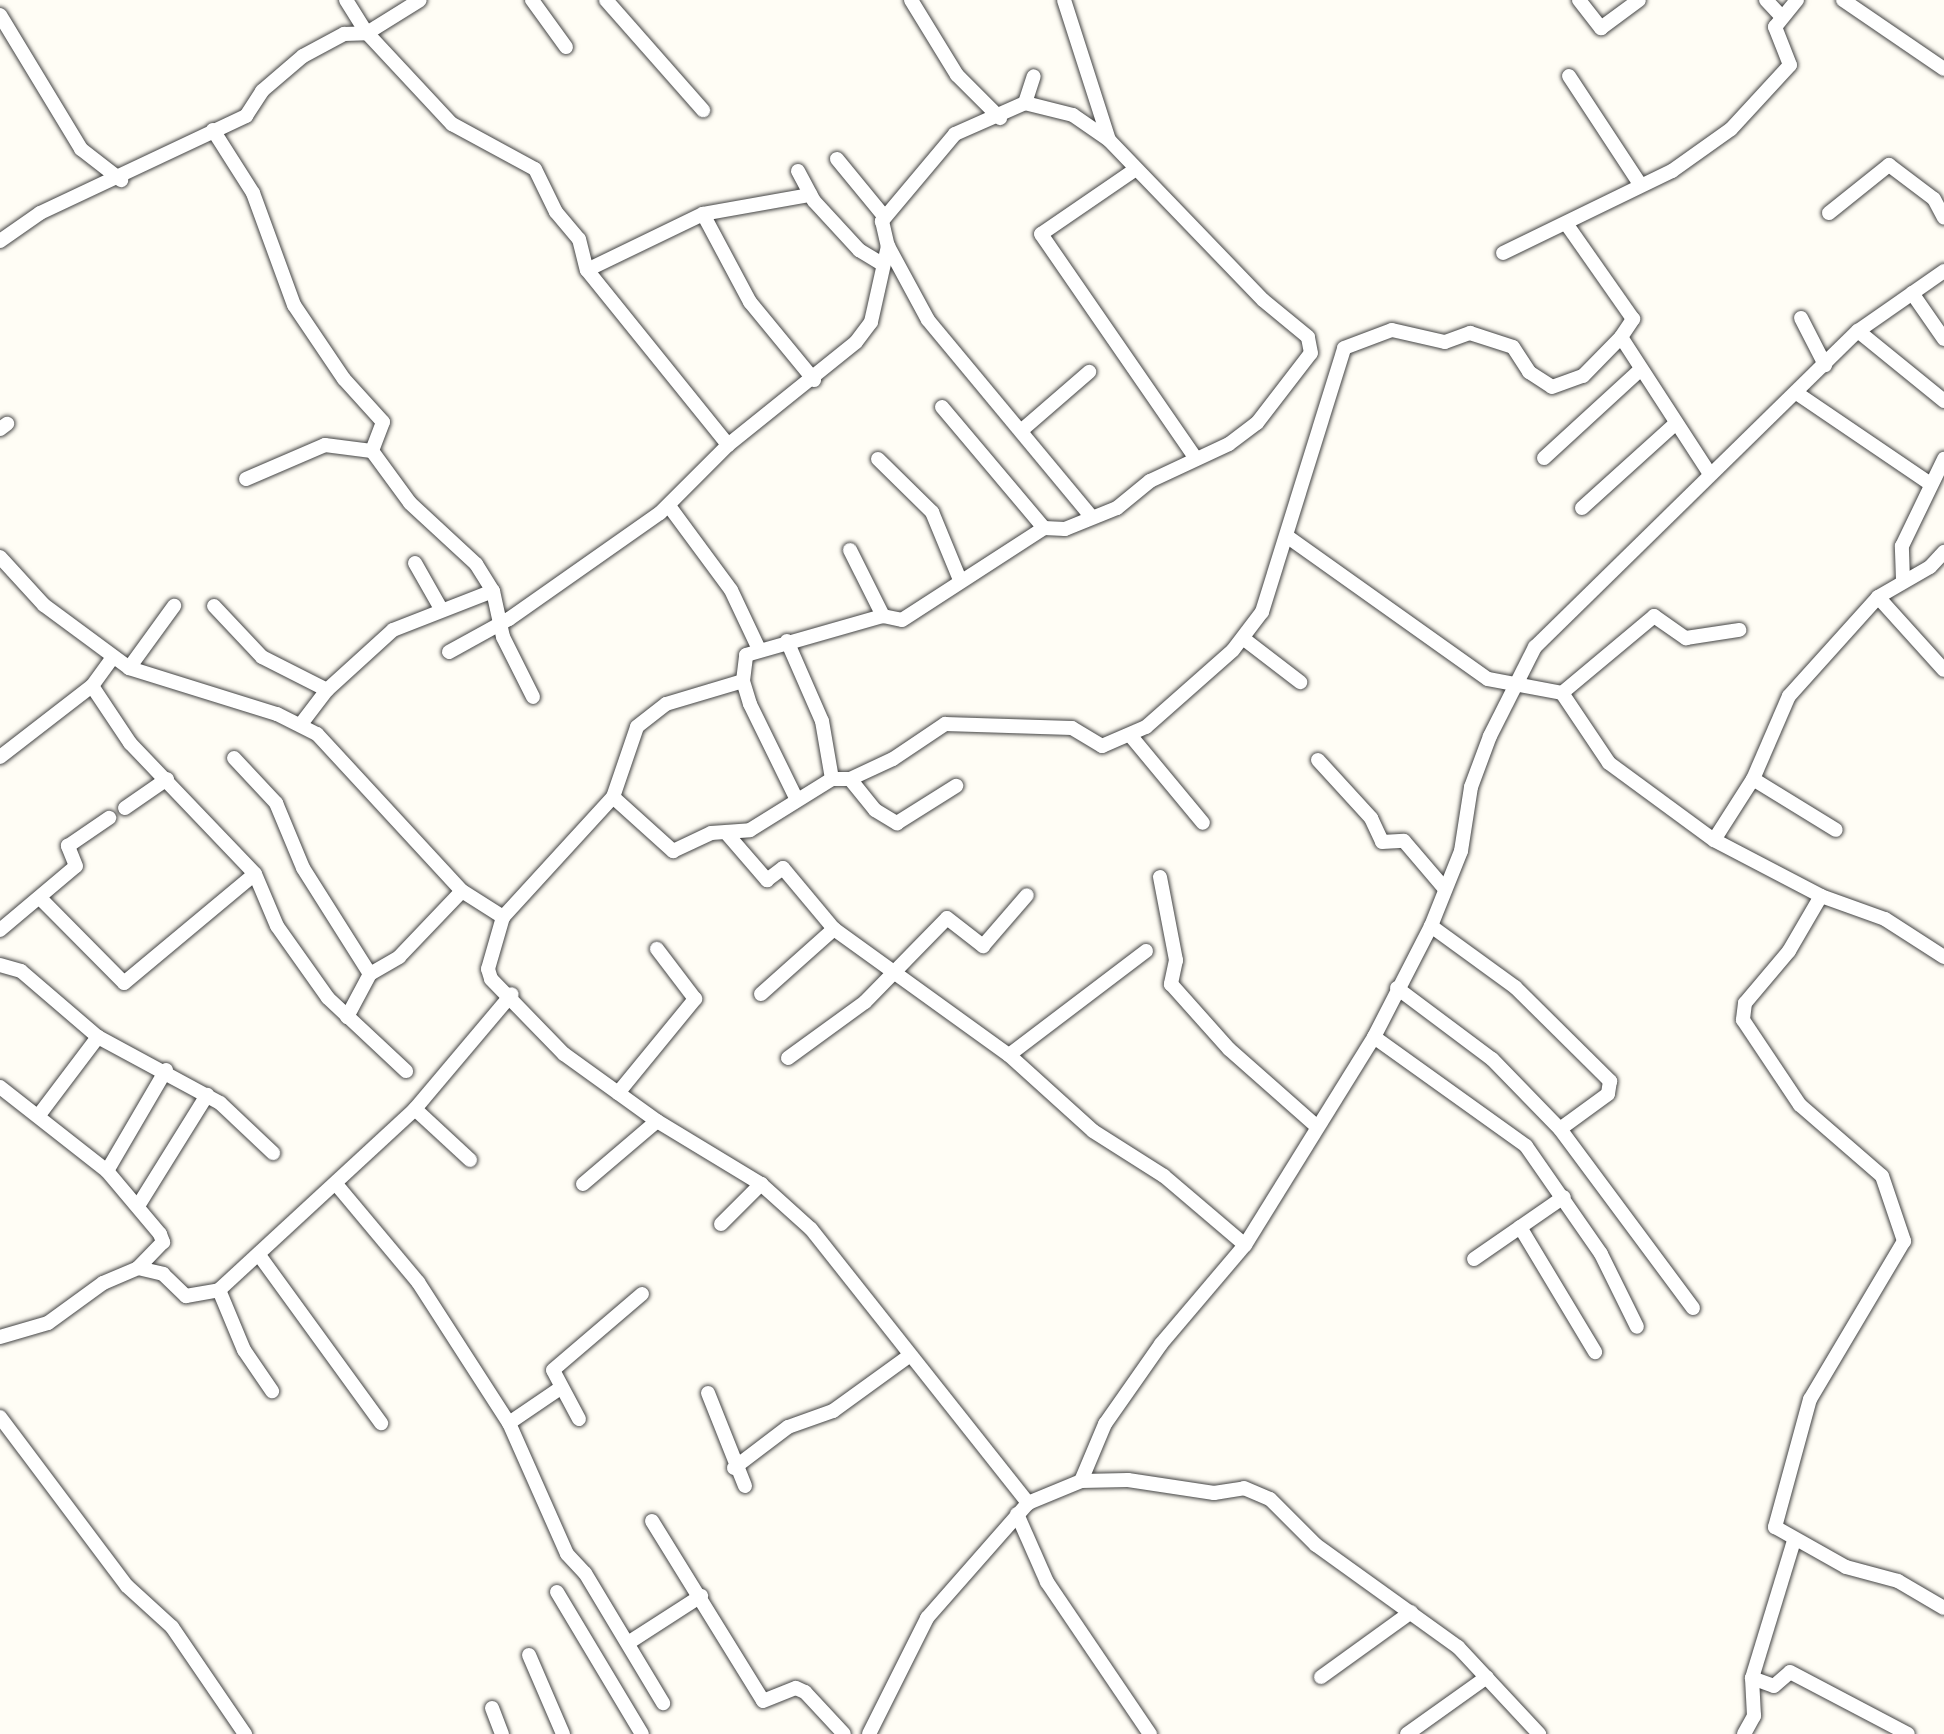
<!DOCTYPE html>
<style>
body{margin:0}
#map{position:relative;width:1944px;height:1734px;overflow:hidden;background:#fffdf5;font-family:"Roboto Serif",serif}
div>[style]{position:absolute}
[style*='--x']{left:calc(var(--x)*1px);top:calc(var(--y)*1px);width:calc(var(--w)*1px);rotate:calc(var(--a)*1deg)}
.roads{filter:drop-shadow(0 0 2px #444) drop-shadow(0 0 2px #444)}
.street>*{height:14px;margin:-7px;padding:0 7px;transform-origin:7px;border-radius:7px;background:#fff}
span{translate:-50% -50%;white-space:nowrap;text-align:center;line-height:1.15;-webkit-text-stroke:7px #fff;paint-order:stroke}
</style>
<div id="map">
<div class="roads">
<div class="street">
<div style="--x:346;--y:0;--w:39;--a:58"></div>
<div style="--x:367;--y:33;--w:62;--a:-31.9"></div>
<div style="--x:532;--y:0;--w:58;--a:54.1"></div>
<div style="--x:606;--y:0;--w:147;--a:48.6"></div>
<div style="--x:911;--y:0;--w:88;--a:58.5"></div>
<div style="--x:957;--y:75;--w:61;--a:45"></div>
<div style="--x:1064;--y:0;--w:147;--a:72.2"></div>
<div style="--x:1579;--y:0;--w:36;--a:52"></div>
<div style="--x:1601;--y:28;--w:47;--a:-36.4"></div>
<div style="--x:1766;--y:0;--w:23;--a:47"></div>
<div style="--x:1843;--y:0;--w:122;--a:34.3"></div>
<div style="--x:0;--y:15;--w:157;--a:58.8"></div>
<div style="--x:81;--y:149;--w:51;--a:37.8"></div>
<div style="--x:1569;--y:76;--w:129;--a:56.7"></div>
<div style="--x:1025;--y:103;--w:28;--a:-72"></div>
<div style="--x:213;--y:130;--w:75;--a:57.6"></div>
<div style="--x:253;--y:193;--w:119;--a:69.9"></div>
<div style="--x:294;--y:305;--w:89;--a:56"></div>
<div style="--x:344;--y:379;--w:58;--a:47.8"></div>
<div style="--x:383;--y:422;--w:31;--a:111"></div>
<div style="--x:837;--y:159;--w:72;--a:50.6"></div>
<div style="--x:1136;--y:169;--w:115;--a:145.6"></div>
<div style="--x:1041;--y:234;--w:273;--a:55.4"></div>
<div style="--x:798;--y:171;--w:34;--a:62"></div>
<div style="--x:814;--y:201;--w:67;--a:47.4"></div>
<div style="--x:859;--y:250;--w:27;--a:31"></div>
<div style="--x:1829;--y:213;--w:77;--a:-38.7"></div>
<div style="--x:1889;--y:165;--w:56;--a:37.1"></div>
<div style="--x:1934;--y:199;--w:21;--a:62"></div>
<div style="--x:703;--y:214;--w:100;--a:61.9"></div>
<div style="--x:750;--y:302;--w:101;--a:50.6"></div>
<div style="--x:0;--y:241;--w:49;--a:-35"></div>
<div style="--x:40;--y:213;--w:228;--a:-25.2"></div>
<div style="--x:246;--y:116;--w:30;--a:-57"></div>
<div style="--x:262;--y:91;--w:54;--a:-40.5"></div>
<div style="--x:303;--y:56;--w:47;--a:-28.2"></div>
<div style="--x:344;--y:34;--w:23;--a:-2"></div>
<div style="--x:367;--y:33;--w:125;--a:47"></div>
<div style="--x:452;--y:124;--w:94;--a:28.5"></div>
<div style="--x:535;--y:169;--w:48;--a:64"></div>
<div style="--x:556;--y:212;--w:35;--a:50"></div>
<div style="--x:579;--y:239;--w:32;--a:76"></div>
<div style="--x:587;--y:270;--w:225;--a:51.1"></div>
<div style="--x:1503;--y:253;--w:188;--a:-25.9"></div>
<div style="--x:1672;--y:171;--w:72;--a:-35.4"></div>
<div style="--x:1731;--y:129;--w:87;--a:-47.3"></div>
<div style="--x:1790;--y:65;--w:41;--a:-111.5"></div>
<div style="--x:1775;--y:27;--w:35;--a:-51"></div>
<div style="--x:587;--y:270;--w:129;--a:-25.8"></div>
<div style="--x:703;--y:214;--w:109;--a:-10.1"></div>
<div style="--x:1912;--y:293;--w:56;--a:55.2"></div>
<div style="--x:1801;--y:318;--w:53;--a:62.9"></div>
<div style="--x:1858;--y:331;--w:111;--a:39.1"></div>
<div style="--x:1621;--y:337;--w:163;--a:57"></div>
<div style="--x:1798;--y:394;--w:158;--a:34.2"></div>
<div style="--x:942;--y:407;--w:158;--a:49.9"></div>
<div style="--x:0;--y:429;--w:9;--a:-36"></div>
<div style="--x:1022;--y:430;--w:89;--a:-40.9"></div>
<div style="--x:1544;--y:458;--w:127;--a:-42.5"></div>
<div style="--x:878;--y:459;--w:76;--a:44.5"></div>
<div style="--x:932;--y:512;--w:74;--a:67.6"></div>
<div style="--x:246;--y:479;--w:86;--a:-23.3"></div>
<div style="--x:325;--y:445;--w:47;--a:7.3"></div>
<div style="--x:372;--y:451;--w:64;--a:53.8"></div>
<div style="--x:410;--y:503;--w:90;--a:42.7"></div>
<div style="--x:476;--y:564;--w:32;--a:58"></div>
<div style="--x:493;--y:591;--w:47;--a:77.7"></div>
<div style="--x:503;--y:637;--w:67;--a:63.4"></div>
<div style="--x:669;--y:506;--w:104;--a:53.6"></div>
<div style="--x:731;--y:590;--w:63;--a:64.7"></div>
<div style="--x:1582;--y:508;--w:127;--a:-42.1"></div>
<div style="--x:1288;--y:537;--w:245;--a:35.4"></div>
<div style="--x:1488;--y:679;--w:75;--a:10.7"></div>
<div style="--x:1562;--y:693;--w:84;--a:56.1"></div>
<div style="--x:1609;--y:763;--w:130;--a:36.3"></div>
<div style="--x:1714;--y:840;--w:121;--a:27.6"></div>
<div style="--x:1821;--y:896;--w:68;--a:19.8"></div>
<div style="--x:1885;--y:919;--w:70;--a:32.8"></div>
<div style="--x:850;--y:550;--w:74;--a:63.4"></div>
<div style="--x:0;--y:557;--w:65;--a:47.5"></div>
<div style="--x:44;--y:605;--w:106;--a:36.5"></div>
<div style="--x:129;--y:668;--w:155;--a:17.3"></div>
<div style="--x:277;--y:714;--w:45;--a:26.6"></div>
<div style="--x:317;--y:734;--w:214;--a:47.3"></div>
<div style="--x:462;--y:891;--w:49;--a:32.4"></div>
<div style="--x:415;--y:563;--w:51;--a:60.4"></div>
<div style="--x:1903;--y:580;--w:34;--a:-92"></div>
<div style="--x:1902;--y:546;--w:97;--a:-64.2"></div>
<div style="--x:1878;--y:597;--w:98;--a:47.9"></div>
<div style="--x:214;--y:606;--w:70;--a:46.7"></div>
<div style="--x:262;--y:657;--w:73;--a:26.9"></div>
<div style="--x:1244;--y:639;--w:71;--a:37.5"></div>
<div style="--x:787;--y:641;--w:87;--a:66.4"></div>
<div style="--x:822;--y:721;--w:59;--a:80.2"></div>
<div style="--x:449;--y:652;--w:68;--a:-28.8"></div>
<div style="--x:509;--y:619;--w:184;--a:-35.1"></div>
<div style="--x:660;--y:513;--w:96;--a:-45"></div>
<div style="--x:728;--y:445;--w:164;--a:-38.8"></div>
<div style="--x:856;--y:342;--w:25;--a:-53"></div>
<div style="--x:871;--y:322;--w:78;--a:-77.4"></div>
<div style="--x:129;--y:668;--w:77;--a:-54"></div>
<div style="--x:743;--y:681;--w:80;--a:163.4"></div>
<div style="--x:666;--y:704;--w:37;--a:142"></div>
<div style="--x:637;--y:727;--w:74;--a:108.9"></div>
<div style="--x:613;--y:797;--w:163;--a:132.5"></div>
<div style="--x:503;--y:917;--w:54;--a:106.1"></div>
<div style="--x:488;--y:969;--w:10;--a:73"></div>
<div style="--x:491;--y:979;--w:105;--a:45.8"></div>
<div style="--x:564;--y:1054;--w:115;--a:35.8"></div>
<div style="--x:657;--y:1121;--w:122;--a:31.2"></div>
<div style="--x:761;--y:1184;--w:67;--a:42"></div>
<div style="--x:811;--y:1229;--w:350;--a:51.6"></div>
<div style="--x:92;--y:686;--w:69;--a:56.3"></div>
<div style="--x:130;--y:743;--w:181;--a:46.3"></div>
<div style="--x:255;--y:874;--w:56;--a:67.1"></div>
<div style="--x:277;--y:926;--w:88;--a:54.7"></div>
<div style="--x:328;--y:998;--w:107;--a:43.1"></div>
<div style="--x:1562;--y:693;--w:120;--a:-39.9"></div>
<div style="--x:1654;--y:616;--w:39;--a:35"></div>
<div style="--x:1686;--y:638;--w:54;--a:-8.6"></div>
<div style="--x:301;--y:724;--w:43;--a:-52.6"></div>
<div style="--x:327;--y:690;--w:89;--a:-42.3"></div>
<div style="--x:393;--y:630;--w:107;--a:-21.3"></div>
<div style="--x:1130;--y:735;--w:114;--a:50.3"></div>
<div style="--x:0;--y:757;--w:116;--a:-37.7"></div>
<div style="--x:92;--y:686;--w:34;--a:-54"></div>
<div style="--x:234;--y:758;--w:62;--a:47"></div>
<div style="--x:276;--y:803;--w:70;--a:67.4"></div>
<div style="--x:303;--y:868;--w:125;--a:57.7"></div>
<div style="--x:1318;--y:760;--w:79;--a:47.6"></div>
<div style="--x:1371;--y:818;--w:26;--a:65"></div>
<div style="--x:1382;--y:842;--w:22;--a:-3"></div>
<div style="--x:1404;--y:841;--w:63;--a:49.5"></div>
<div style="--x:850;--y:779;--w:40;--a:51"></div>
<div style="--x:875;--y:810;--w:26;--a:31"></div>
<div style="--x:897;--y:823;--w:70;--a:-32.1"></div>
<div style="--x:1753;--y:779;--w:97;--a:31.6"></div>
<div style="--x:613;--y:797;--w:81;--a:42"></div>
<div style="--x:673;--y:851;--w:42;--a:-25.3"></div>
<div style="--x:711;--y:833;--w:39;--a:-4"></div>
<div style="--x:750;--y:830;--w:97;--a:-31.9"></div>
<div style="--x:832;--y:779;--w:18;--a:0"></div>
<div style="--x:850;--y:779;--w:47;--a:-24.9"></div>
<div style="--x:893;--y:759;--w:63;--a:-33.9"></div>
<div style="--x:945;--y:724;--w:127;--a:1.8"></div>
<div style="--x:1072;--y:728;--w:35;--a:31"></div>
<div style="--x:1102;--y:746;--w:48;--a:-23.4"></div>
<div style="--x:1146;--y:727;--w:116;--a:-41.5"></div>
<div style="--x:1233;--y:650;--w:48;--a:-52.7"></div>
<div style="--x:1262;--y:612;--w:276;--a:-72.7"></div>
<div style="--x:1344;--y:348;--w:51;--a:-20.6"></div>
<div style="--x:1392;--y:330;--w:54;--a:12.8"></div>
<div style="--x:1445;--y:342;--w:27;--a:-20"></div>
<div style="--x:1470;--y:333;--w:45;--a:18"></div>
<div style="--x:1513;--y:347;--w:30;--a:57"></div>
<div style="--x:1529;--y:372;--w:27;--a:33"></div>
<div style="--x:1552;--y:387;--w:33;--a:-20"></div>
<div style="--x:1583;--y:376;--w:54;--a:-45.7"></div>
<div style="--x:1621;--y:337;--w:22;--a:-56"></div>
<div style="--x:1633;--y:319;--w:113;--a:-125"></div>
<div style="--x:796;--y:798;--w:105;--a:-116.1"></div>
<div style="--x:750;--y:704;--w:24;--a:-107"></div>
<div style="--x:743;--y:681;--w:26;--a:-83"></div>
<div style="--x:746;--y:655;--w:142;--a:-15.9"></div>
<div style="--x:883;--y:616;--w:19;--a:12"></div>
<div style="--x:902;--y:620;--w:169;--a:-32.9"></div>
<div style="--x:1044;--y:528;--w:21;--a:3"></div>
<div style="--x:1065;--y:529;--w:56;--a:-22"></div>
<div style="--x:1117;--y:508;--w:43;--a:-39.3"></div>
<div style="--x:1150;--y:481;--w:87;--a:-25.1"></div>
<div style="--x:1229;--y:444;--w:35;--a:-37"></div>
<div style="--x:1257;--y:423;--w:88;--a:-52.4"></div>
<div style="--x:1311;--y:353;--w:16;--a:-101"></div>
<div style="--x:1308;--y:337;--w:58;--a:-140.6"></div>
<div style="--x:1263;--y:300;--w:222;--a:-133.9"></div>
<div style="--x:1109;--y:140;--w:44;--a:-145.2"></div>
<div style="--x:1073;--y:115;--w:49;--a:-166"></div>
<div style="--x:1025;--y:103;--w:77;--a:156.1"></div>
<div style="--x:955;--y:134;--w:114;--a:130"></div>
<div style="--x:882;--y:221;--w:26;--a:77"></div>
<div style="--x:888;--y:246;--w:84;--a:61.6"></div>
<div style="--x:928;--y:320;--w:255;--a:50.3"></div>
<div style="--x:125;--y:808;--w:51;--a:-34.6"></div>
<div style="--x:728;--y:835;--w:60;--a:49.1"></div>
<div style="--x:767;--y:880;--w:20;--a:-37"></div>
<div style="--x:783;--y:868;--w:80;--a:50.1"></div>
<div style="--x:834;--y:929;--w:216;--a:35.8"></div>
<div style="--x:1009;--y:1055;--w:113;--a:42.1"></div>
<div style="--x:1093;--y:1131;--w:84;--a:32.4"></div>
<div style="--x:1164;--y:1176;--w:106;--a:40.4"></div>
<div style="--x:1714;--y:840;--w:72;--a:-57.4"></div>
<div style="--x:1753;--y:779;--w:90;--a:-66.6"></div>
<div style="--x:1789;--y:696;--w:133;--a:-48"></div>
<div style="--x:1878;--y:597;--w:60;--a:-30"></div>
<div style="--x:1930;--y:567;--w:21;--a:-47"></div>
<div style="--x:1160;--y:877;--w:85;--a:79.1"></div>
<div style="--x:1176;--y:960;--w:25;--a:102"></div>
<div style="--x:1171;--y:984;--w:87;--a:48.3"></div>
<div style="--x:1229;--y:1049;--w:116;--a:41.5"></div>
<div style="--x:1821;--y:896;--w:64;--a:120.2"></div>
<div style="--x:1789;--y:951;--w:68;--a:130.2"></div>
<div style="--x:1745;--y:1003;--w:17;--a:97"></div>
<div style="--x:1743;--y:1020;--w:102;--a:56.2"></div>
<div style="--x:1800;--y:1105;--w:108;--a:40.9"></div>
<div style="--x:1882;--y:1176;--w:69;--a:71.3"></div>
<div style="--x:1904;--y:1241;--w:184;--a:120.7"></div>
<div style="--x:1810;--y:1399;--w:133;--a:105.3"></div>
<div style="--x:1775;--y:1527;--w:81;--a:29.4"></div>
<div style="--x:1846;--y:1567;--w:54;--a:15.1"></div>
<div style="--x:1898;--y:1581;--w:53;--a:30.4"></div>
<div style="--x:41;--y:899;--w:118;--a:45.3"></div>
<div style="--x:124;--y:983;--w:170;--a:-39.8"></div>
<div style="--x:1431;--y:926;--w:104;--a:36"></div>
<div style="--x:1515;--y:987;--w:134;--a:44.7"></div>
<div style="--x:1610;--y:1081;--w:13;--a:99"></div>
<div style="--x:1608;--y:1094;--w:59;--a:143.9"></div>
<div style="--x:0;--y:930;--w:99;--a:-40.1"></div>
<div style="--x:76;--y:866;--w:22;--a:-112"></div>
<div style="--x:68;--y:846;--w:50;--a:-34.3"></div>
<div style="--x:0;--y:965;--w:22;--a:16"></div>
<div style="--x:21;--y:971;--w:101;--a:40.6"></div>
<div style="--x:98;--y:1037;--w:139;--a:28.4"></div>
<div style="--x:220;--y:1103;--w:73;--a:43.3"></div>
<div style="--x:1397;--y:988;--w:119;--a:36.8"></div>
<div style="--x:1492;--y:1059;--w:98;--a:45.8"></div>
<div style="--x:1560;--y:1129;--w:223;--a:53.4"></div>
<div style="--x:761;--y:994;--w:98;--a:-41.7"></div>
<div style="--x:347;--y:1017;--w:49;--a:-61.9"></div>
<div style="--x:370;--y:974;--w:34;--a:-30"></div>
<div style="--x:399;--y:957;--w:91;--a:-46.3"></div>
<div style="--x:1374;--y:1037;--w:187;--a:35.6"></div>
<div style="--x:1526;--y:1146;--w:131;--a:55.2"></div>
<div style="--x:1601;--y:1254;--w:81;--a:63.7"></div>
<div style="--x:1009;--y:1055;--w:172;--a:-37.2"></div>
<div style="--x:788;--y:1058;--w:95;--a:-36"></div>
<div style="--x:865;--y:1002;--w:117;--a:-45.7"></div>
<div style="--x:947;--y:918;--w:46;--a:37.9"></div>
<div style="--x:983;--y:946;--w:67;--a:-49.2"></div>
<div style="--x:0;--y:1087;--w:136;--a:38.1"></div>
<div style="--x:107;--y:1171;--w:82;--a:49.9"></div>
<div style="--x:160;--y:1234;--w:9;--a:69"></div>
<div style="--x:163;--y:1242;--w:36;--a:134"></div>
<div style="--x:618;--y:1093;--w:122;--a:-50.7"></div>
<div style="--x:695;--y:999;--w:63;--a:-127.2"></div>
<div style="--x:415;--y:1109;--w:75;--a:42.8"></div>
<div style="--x:39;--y:1115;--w:98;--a:-52.9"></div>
<div style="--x:107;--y:1171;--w:117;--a:-59.7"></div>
<div style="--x:336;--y:1184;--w:128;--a:50.1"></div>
<div style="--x:418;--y:1282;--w:168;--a:57.2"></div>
<div style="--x:509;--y:1423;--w:143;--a:66.1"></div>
<div style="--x:567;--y:1554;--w:26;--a:47"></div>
<div style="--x:585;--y:1573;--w:152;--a:59"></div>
<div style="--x:583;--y:1184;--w:97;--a:-40.4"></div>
<div style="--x:138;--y:1206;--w:131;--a:-58.1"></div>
<div style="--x:721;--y:1224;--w:57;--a:-45"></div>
<div style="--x:1520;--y:1227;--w:146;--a:59"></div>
<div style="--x:259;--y:1255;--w:208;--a:54"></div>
<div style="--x:1474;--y:1259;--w:109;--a:-34.6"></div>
<div style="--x:219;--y:1290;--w:65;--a:67.4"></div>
<div style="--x:244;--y:1350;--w:50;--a:55.7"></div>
<div style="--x:0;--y:1337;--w:50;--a:-16.3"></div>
<div style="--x:48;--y:1323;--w:68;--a:-36"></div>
<div style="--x:103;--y:1283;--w:38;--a:-23"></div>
<div style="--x:138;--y:1268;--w:26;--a:13"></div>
<div style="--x:163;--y:1274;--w:32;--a:44"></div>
<div style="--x:186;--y:1296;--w:34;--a:-10"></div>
<div style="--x:219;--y:1290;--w:267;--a:-42.7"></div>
<div style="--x:415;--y:1109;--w:150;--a:-49.9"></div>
<div style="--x:708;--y:1393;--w:100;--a:68.3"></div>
<div style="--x:0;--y:1417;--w:211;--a:53.1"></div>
<div style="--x:127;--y:1586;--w:61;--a:42.3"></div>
<div style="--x:172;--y:1627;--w:130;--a:55.7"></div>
<div style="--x:579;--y:1419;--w:55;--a:-118"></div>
<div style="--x:553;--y:1370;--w:117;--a:-40.5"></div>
<div style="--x:509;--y:1423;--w:60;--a:-34.2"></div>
<div style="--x:734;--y:1468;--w:68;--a:-37.2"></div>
<div style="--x:788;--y:1427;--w:48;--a:-19.6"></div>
<div style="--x:833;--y:1411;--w:94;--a:-35.9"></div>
<div style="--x:1081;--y:1481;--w:62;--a:-67.2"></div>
<div style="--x:1105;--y:1424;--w:98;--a:-55"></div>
<div style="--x:1161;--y:1344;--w:130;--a:-49.7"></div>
<div style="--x:1245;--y:1245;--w:245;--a:-58.2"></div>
<div style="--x:1374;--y:1037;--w:125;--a:-62.8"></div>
<div style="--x:1431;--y:926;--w:81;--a:-68.2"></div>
<div style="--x:1461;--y:851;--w:65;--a:-81.1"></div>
<div style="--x:1471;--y:787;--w:54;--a:-69.6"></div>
<div style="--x:1490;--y:736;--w:100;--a:-63.2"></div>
<div style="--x:1535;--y:647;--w:452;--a:-44.4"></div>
<div style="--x:1858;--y:331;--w:105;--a:-34.9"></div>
<div style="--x:1017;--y:1514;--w:74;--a:66.2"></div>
<div style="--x:1047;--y:1582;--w:184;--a:55.9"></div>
<div style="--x:652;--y:1521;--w:211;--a:58.3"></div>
<div style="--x:763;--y:1701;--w:35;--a:-22"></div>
<div style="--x:796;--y:1688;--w:10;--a:24"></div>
<div style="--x:805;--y:1692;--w:57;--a:47.1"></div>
<div style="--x:557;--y:1592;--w:165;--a:59.1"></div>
<div style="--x:628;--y:1643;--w:87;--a:-32.8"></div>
<div style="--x:529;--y:1655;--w:86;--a:66.7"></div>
<div style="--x:1321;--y:1677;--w:111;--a:-35.8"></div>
<div style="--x:1752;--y:1678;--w:23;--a:20"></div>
<div style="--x:1774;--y:1686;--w:21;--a:-41"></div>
<div style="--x:1790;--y:1672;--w:133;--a:27.7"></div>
<div style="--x:492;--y:1708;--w:28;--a:69"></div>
<div style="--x:869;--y:1734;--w:130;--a:-63.4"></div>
<div style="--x:927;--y:1618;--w:153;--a:-48.7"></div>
<div style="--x:1028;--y:1503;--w:57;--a:-22.5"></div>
<div style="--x:1081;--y:1481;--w:47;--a:-1.2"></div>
<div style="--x:1128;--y:1480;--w:87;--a:8.6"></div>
<div style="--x:1214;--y:1493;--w:30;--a:-9"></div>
<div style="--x:1244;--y:1488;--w:28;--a:23"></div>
<div style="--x:1270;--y:1499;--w:65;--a:45"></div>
<div style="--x:1316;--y:1545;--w:175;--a:35.7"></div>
<div style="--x:1458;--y:1647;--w:119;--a:47"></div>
<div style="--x:1407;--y:1734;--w:98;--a:-35.5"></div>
<div style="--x:1744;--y:1734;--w:21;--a:-61"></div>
<div style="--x:1754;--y:1716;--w:38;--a:-93"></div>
<div style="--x:1752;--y:1678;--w:143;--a:-73"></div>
</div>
</div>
</div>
